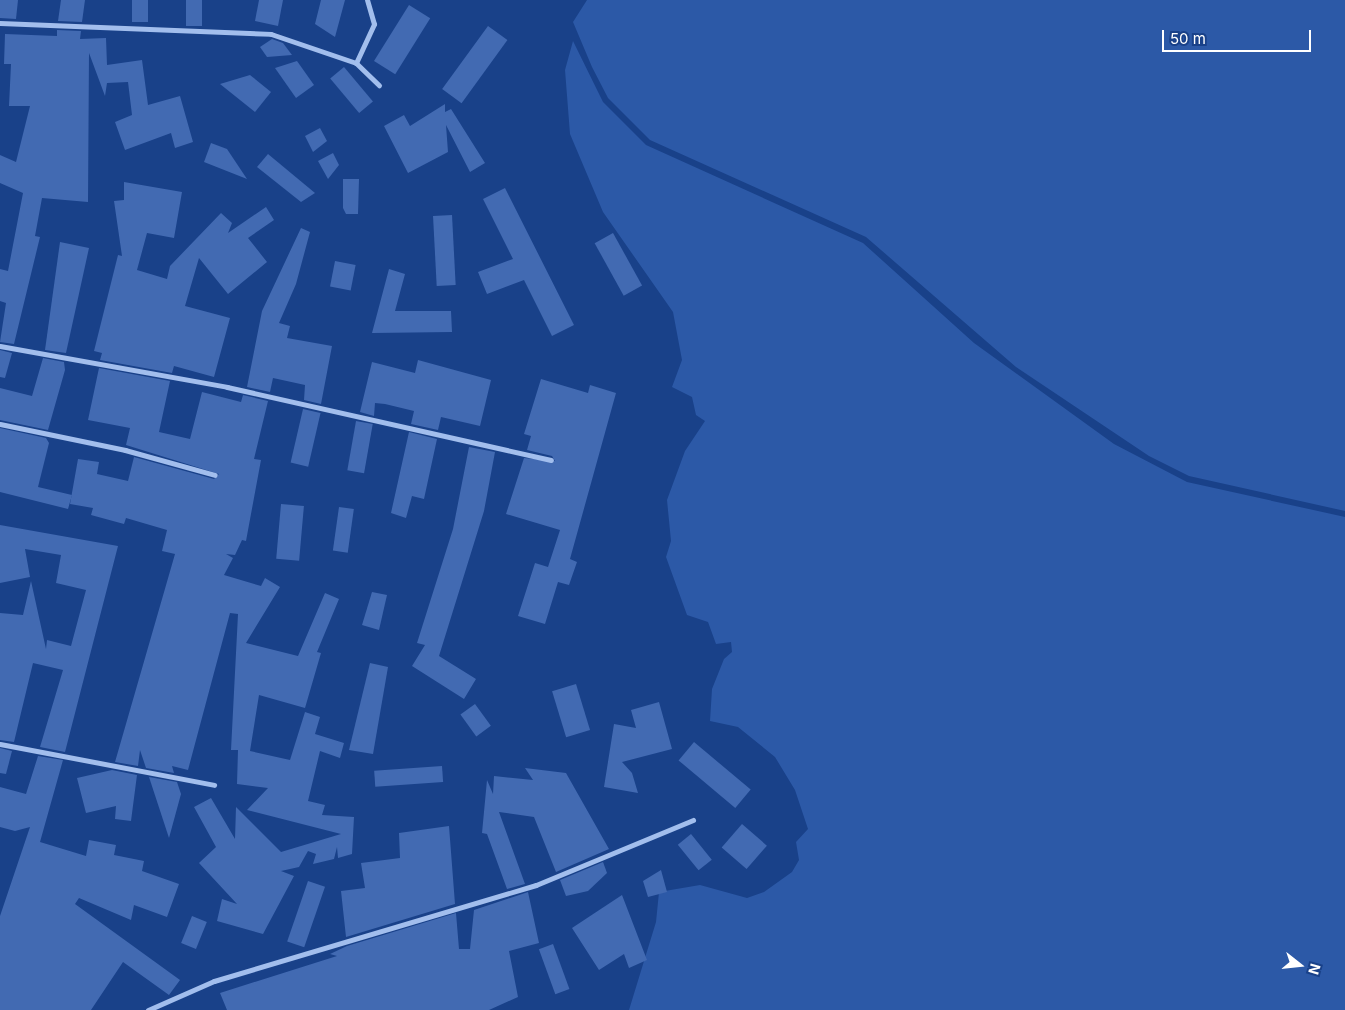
<!DOCTYPE html>
<style>
body{margin:0}
#map{position:relative;width:1345px;height:1010px;overflow:hidden;background:#194189;font-family:Inter,sans-serif}
div>[style]{position:absolute}
[style*='--x']{left:calc(var(--x)*1px);top:calc(var(--y)*1px);width:calc(var(--w)*1px);rotate:calc(var(--a)*1deg)}
.green>*{inset:0;background:#2c59a7}
.building>*{inset:0;background:#426ab2;transform-origin:0 0}
.minor>*{height:5px;margin:-2.5px;padding:0 2.5px;transform-origin:2.5px;border-radius:2.5px;background:#a2beed}
span{translate:-50% -50%;white-space:nowrap;text-align:center;line-height:1.15;-webkit-text-stroke:5px #194189;paint-order:stroke}
.north{position:absolute;left:1275px;top:940px;width:50px;height:50px;-webkit-text-stroke:4px #194189;paint-order:stroke;rotate:106deg;font-size:14px;font-weight:700;line-height:20px;text-align:center;color:#fff}
.north::after{content:'';display:block;margin:auto;width:18px;height:22px;background:#fff;clip-path:polygon(50% 0,100% 100%,50% 72%,0 100%)}
.scale{position:absolute;left:1162px;top:30px;width:149px;height:22px;box-sizing:border-box;border:2px solid #fff;border-top:0;padding-left:6px;font-size:15px;line-height:18px;white-space:nowrap;color:#fff;-webkit-text-stroke:4px #194189;paint-order:stroke}
</style>
<div id="map">
<div class="green">
<div style="clip-path:polygon(587px 0,1345px 0,1345px 511px,1189px 476px,1149px 456px,1016px 367px,866px 237px,650px 140px,608px 98px,592px 67px,573px 22px)"></div>
<div style="clip-path:polygon(573px 41px,603px 102px,646px 145px,863px 243px,974px 343px,1114px 444px,1187px 482px,1345px 517px,1345px 1010px,629px 1010px,656px 922px,659px 892px,700px 885px,747px 898px,764px 892px,792px 872px,799px 860px,796px 842px,808px 829px,795px 790px,775px 757px,738px 727px,710px 721px,712px 689px,724px 659px,732px 652px,731px 642px,716px 644px,708px 622px,687px 615px,666px 557px,671px 541px,667px 500px,685px 451px,705px 421px,696px 415px,692px 397px,672px 387px,682px 360px,673px 312px,603px 212px,570px 134px,565px 70px)"></div>
</div>
<div class="building">
<div style="clip-path:polygon(0 0,18px 0,16px 19px,0 18px)"></div>
<div style="clip-path:polygon(61px 0,85px 0,82px 22px,58px 21px)"></div>
<div style="left:132px;top:0;width:16px;height:22px"></div>
<div style="left:186px;top:0;width:16px;height:26px"></div>
<div style="clip-path:polygon(259px 0,283px 0,278px 26px,255px 21px)"></div>
<div style="clip-path:polygon(321px 0,345px 0,335px 37px,315px 24px)"></div>
<div style="left:409px;top:5px;width:25px;height:66px;rotate:32deg"></div>
<div style="left:488px;top:26px;width:24px;height:78px;rotate:36deg"></div>
<div style="clip-path:polygon(57px 30px,81px 31px,80px 39px,106px 38px,107px 65px,142px 60px,148px 105px,180px 96px,193px 142px,175px 148px,171px 133px,125px 150px,115px 122px,132px 115px,128px 82px,107px 83px,105px 96px,89px 53px,88px 202px,42px 198px,35px 236px,40px 237px,14px 344px,0 342px,6px 303px,0 301px,0 269px,8px 271px,23px 193px,0 183px,0 155px,16px 162px,30px 106px,9px 106px,11px 64px,4px 64px,5px 34px,57px 36px)"></div>
<div style="clip-path:polygon(272px 39px,283px 43px,292px 55px,267px 57px,260px 47px)"></div>
<div style="clip-path:polygon(297px 61px,314px 85px,296px 98px,275px 68px)"></div>
<div style="left:344px;top:67px;width:45px;height:18px;rotate:50deg"></div>
<div style="clip-path:polygon(250px 75px,271px 92px,255px 112px,220px 84px)"></div>
<div style="clip-path:polygon(445px 104px,445px 112px,451px 109px,485px 163px,470px 172px,446px 125px,448px 152px,408px 173px,384px 126px,404px 115px,410px 126px)"></div>
<div style="clip-path:polygon(320px 128px,327px 141px,313px 152px,305px 136px)"></div>
<div style="clip-path:polygon(211px 143px,227px 149px,247px 179px,204px 162px)"></div>
<div style="clip-path:polygon(333px 153px,339px 165px,328px 179px,318px 161px)"></div>
<div style="clip-path:polygon(268px 154px,315px 193px,301px 202px,257px 167px)"></div>
<div style="clip-path:polygon(343px 179px,359px 179px,358px 214px,346px 214px,343px 208px)"></div>
<div style="clip-path:polygon(124px 182px,182px 192px,174px 238px,147px 233px,137px 270px,167px 279px,170px 266px,221px 213px,232px 223px,228px 233px,266px 207px,274px 220px,248px 238px,267px 262px,228px 294px,199px 258px,185px 306px,230px 318px,214px 377px,174px 366px,172px 373px,100px 360px,102px 353px,94px 351px,118px 255px,122px 256px,114px 201px,124px 200px)"></div>
<div style="clip-path:polygon(505px 188px,574px 325px,552px 336px,524px 280px,487px 294px,478px 272px,513px 259px,483px 199px)"></div>
<div style="left:452px;top:215px;width:70px;height:19px;rotate:87deg"></div>
<div style="clip-path:polygon(301px 228px,310px 232px,296px 284px,279px 323px,290px 326px,287px 338px,332px 346px,321px 404px,304px 400px,305px 385px,273px 378px,270px 392px,247px 387px,262px 311px)"></div>
<div style="left:613px;top:233px;width:60px;height:21px;rotate:61deg"></div>
<div style="clip-path:polygon(60px 242px,89px 248px,66px 353px,45px 350px)"></div>
<div style="left:335px;top:261px;width:21px;height:26px;rotate:11deg"></div>
<div style="clip-path:polygon(389px 269px,405px 274px,395px 311px,451px 311px,452px 332px,372px 333px)"></div>
<div style="clip-path:polygon(0 350px,12px 353px,5px 378px,0 377px)"></div>
<div style="clip-path:polygon(43px 358px,64px 362px,65px 370px,48px 430px,0 420px,0 388px,32px 396px)"></div>
<div style="clip-path:polygon(418px 360px,491px 380px,480px 426px,441px 417px,438px 430px,411px 424px,414px 411px,385px 404px,375px 403px,374px 416px,360px 412px,372px 362px,415px 373px)"></div>
<div style="clip-path:polygon(99px 368px,170px 381px,159px 432px,190px 439px,202px 392px,241px 402px,243px 395px,268px 401px,254px 459px,261px 460px,246px 541px,242px 540px,235px 555px,226px 554px,233px 558px,224px 575px,261px 586px,265px 578px,280px 587px,246px 643px,298px 656px,325px 593px,339px 599px,317px 652px,321px 653px,305px 708px,259px 695px,250px 751px,290px 760px,305px 712px,320px 717px,315px 734px,344px 743px,340px 758px,320px 751px,308px 801px,325px 805px,322px 815px,354px 817px,352px 854px,338px 858px,337px 847px,334px 859px,313px 864px,316px 854px,308px 851px,299px 867px,281px 871px,294px 876px,263px 934px,217px 921px,222px 899px,237px 904px,199px 863px,216px 847px,194px 807px,211px 798px,235px 839px,236px 807px,281px 852px,341px 834px,247px 810px,268px 788px,237px 784px,238px 750px,231px 750px,238px 614px,230px 613px,188px 770px,172px 766px,174px 773px,146px 768px,140px 750px,138px 766px,115px 762px,175px 554px,162px 551px,167px 530px,126px 518px,124px 524px,91px 515px,93px 508px,70px 504px,78px 459px,99px 462px,97px 474px,128px 481px,134px 457px,214px 479px,219px 474px,126px 445px,130px 428px,88px 420px)"></div>
<div style="clip-path:polygon(541px 379px,588px 393px,590px 385px,616px 393px,570px 559px,577px 562px,569px 585px,558px 582px,545px 624px,518px 616px,535px 563px,548px 567px,560px 530px,506px 514px,524px 458px,555px 461px,552px 456px,527px 450px,531px 436px,524px 434px)"></div>
<div style="left:303px;top:409px;width:18px;height:55px;rotate:13deg"></div>
<div style="left:356px;top:421px;width:17px;height:50px;rotate:10deg"></div>
<div style="clip-path:polygon(0 428px,46px 438px,49px 443px,38px 487px,72px 495px,68px 509px,0 492px)"></div>
<div style="clip-path:polygon(409px 432px,437px 439px,424px 499px,412px 496px,406px 518px,391px 513px)"></div>
<div style="clip-path:polygon(469px 447px,495px 452px,484px 511px,439px 656px,476px 679px,464px 699px,412px 666px,425px 645px,417px 643px,453px 529px)"></div>
<div style="left:281px;top:504px;width:23px;height:55px;rotate:5deg"></div>
<div style="left:339px;top:507px;width:15px;height:44px;rotate:8deg"></div>
<div style="clip-path:polygon(0 525px,118px 546px,65px 752px,40px 747px,63px 670px,33px 663px,14px 742px,0 740px,0 613px,23px 615px,31px 581px,46px 649px,47px 640px,71px 646px,86px 590px,56px 583px,61px 555px,25px 549px,30px 577px,0 583px)"></div>
<div style="clip-path:polygon(372px 592px,387px 595px,379px 630px,362px 625px)"></div>
<div style="clip-path:polygon(370px 663px,388px 667px,373px 754px,349px 750px)"></div>
<div style="left:576px;top:684px;width:48px;height:25px;rotate:73deg"></div>
<div style="clip-path:polygon(659px 702px,672px 749px,622px 762px,632px 773px,638px 793px,604px 787px,614px 724px,636px 728px,631px 710px)"></div>
<div style="left:475px;top:704px;width:27px;height:18px;rotate:54deg"></div>
<div style="left:694px;top:742px;width:74px;height:24px;rotate:40deg"></div>
<div style="clip-path:polygon(0 748px,12px 751px,6px 774px,0 773px)"></div>
<div style="clip-path:polygon(38px 756px,63px 760px,40px 842px,86px 856px,89px 840px,116px 845px,114px 855px,144px 861px,142px 871px,179px 884px,167px 917px,134px 905px,131px 920px,79px 898px,75px 904px,180px 980px,169px 995px,123px 962px,91px 1010px,0 1010px,0 916px,30px 827px,15px 831px,0 827px,0 787px,26px 794px)"></div>
<div style="left:442px;top:766px;width:16px;height:68px;rotate:86deg"></div>
<div style="clip-path:polygon(525px 768px,566px 773px,609px 849px,556px 872px,534px 817px,499px 812px,525px 884px,507px 889px,487px 834px,482px 833px,487px 780px,493px 794px,494px 776px,533px 780px)"></div>
<div style="clip-path:polygon(112px 770px,137px 775px,131px 821px,115px 819px,116px 806px,86px 813px,77px 778px)"></div>
<div style="clip-path:polygon(149px 777px,177px 782px,181px 794px,169px 838px)"></div>
<div style="left:742px;top:824px;width:33px;height:31px;rotate:41deg"></div>
<div style="clip-path:polygon(449px 826px,455px 904px,346px 937px,341px 891px,365px 888px,361px 863px,400px 858px,399px 833px)"></div>
<div style="left:691px;top:834px;width:33px;height:17px;rotate:51deg"></div>
<div style="clip-path:polygon(603px 862px,607px 873px,588px 891px,566px 896px,560px 880px)"></div>
<div style="clip-path:polygon(661px 870px,667px 892px,648px 897px,643px 881px)"></div>
<div style="left:308px;top:881px;width:18px;height:64px;rotate:19deg"></div>
<div style="clip-path:polygon(528px 892px,539px 943px,509px 951px,518px 997px,489px 1010px,227px 1010px,220px 993px,337px 956px,330px 954px,347px 946px,456px 913px,459px 949px,470px 949px,474px 910px)"></div>
<div style="clip-path:polygon(622px 895px,647px 960px,629px 968px,624px 954px,599px 970px,572px 928px)"></div>
<div style="left:192px;top:916px;width:16px;height:29px;rotate:22deg"></div>
<div style="left:553px;top:944px;width:48px;height:15px;rotate:70deg"></div>
</div>
<div class="minor">
<div style="--x:0;--y:23;--w:271;--a:2.3"></div>
<div style="--x:271;--y:34;--w:90;--a:18.8"></div>
<div style="--x:356;--y:63;--w:32;--a:44"></div>
<div style="--x:356;--y:63;--w:43;--a:-65.2"></div>
<div style="--x:374;--y:24;--w:25;--a:-106"></div>
<div style="--x:0;--y:346;--w:231;--a:10.2"></div>
<div style="--x:227;--y:387;--w:332;--a:12.7"></div>
<div style="--x:0;--y:424;--w:128;--a:11.7"></div>
<div style="--x:125;--y:450;--w:93;--a:15.5"></div>
<div style="--x:0;--y:744;--w:218;--a:10.8"></div>
<div style="--x:148;--y:1010;--w:72;--a:-23.7"></div>
<div style="--x:214;--y:981;--w:336;--a:-16.6"></div>
<div style="--x:536;--y:885;--w:170;--a:-22.5"></div>
</div>
<div class="north">N</div>
<div class="scale">50 m</div>
</div>
